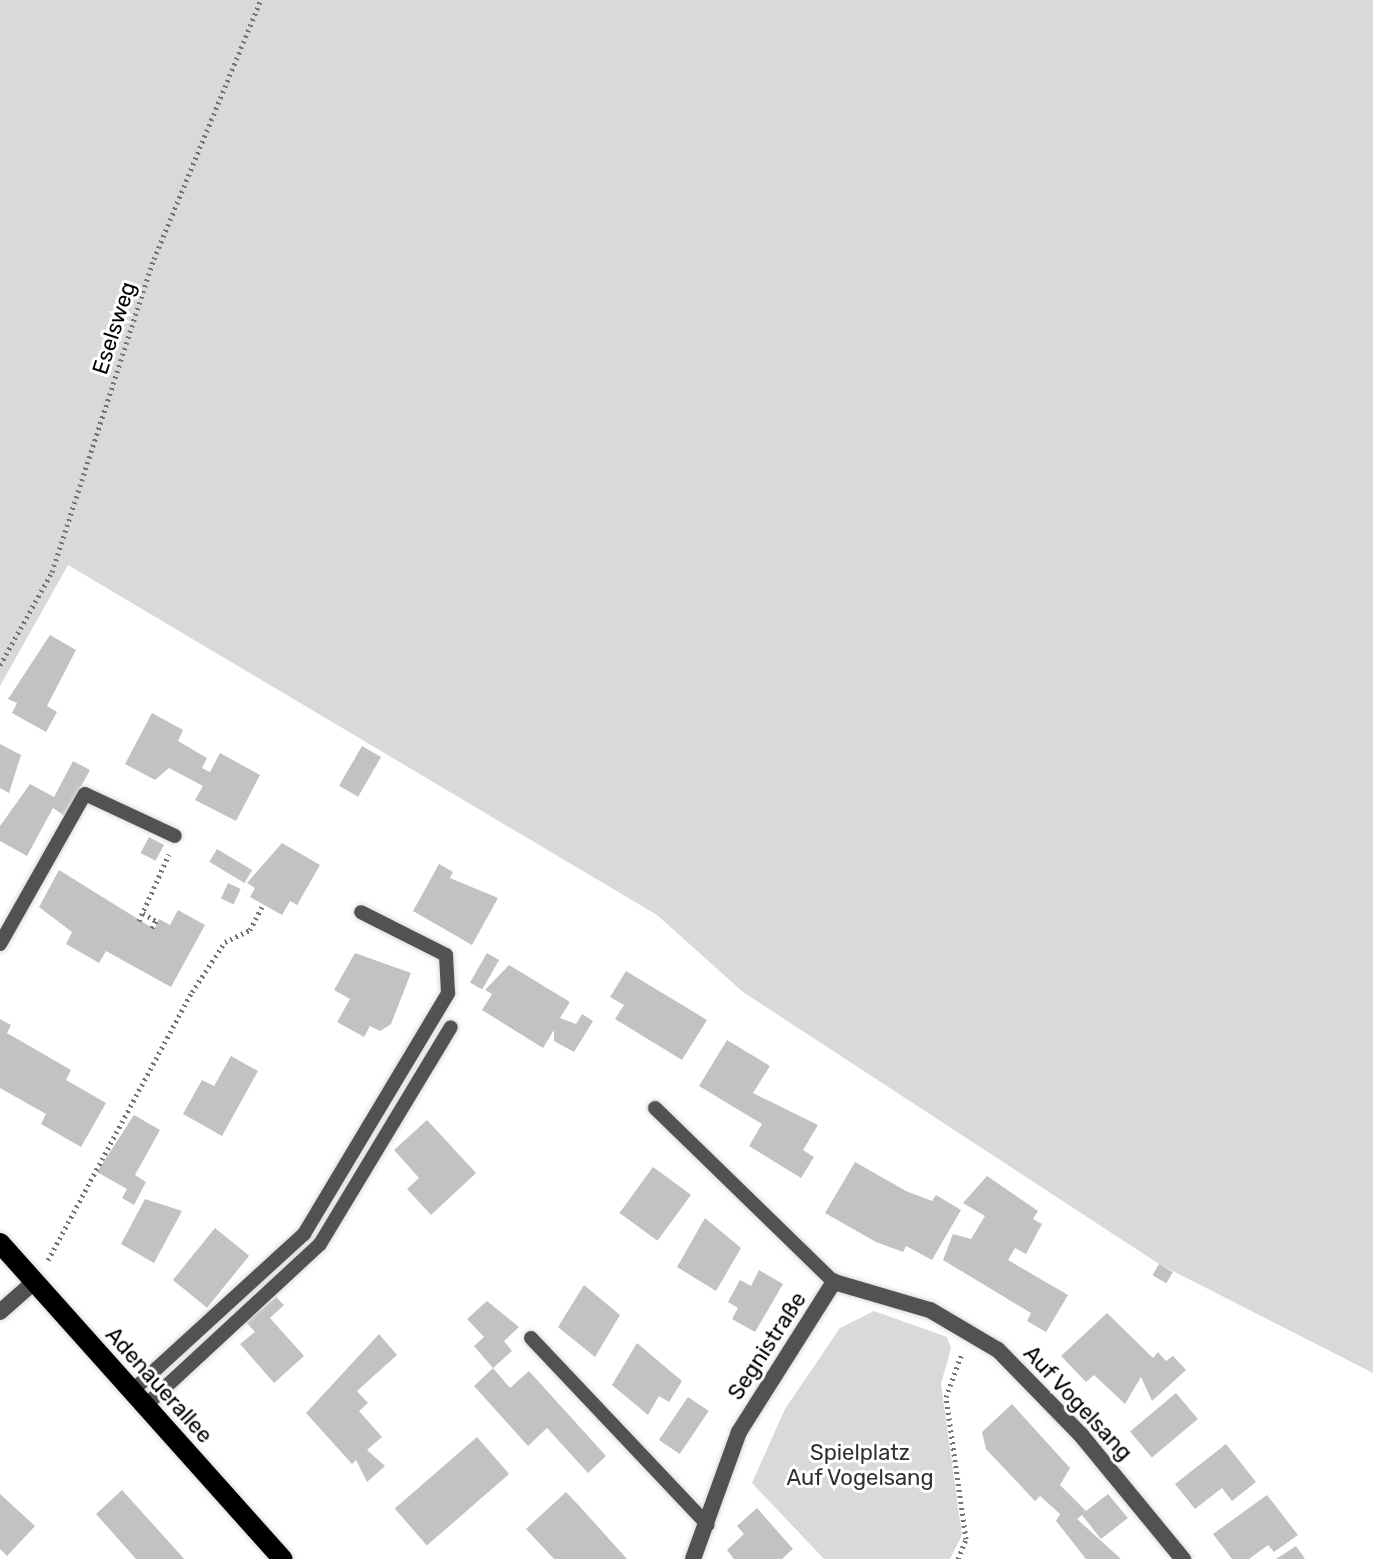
<!DOCTYPE html>
<meta charset="utf-8">
<style>
body{margin:0}
#map{position:relative;width:1373px;height:1559px;overflow:hidden;background:#fff;font-family:Rubik,sans-serif}
div>[style]{position:absolute}
[style*='--x']{left:calc(var(--x)*1px);top:calc(var(--y)*1px);width:calc(var(--w)*1px);rotate:calc(var(--a)*1deg)}
.green>*{inset:0;background:#d9d9d9}
.building>*{inset:0;background:#c2c2c2;transform-origin:0 0}
.path>*{height:5px;margin-top:-2.5px;transform-origin:0;background:repeating-linear-gradient(90deg,#747474 0 2px,transparent 0 6px)}
.roads{filter:drop-shadow(0 0 2px #dbdbdb) drop-shadow(0 0 2px #dbdbdb)}
.lane>*{height:14px;margin:-7px;padding:0 7px;transform-origin:7px;border-radius:7px;background:#525252}
.street>*{height:16px;margin:-8px;padding:0 8px;transform-origin:8px;border-radius:8px;background:#525252}
.primary>*{height:20px;margin:-10px;padding:0 10px;transform-origin:10px;border-radius:10px;background:#000}
span{translate:-50% -50%;white-space:nowrap;text-align:center;line-height:1.15;-webkit-text-stroke:6px #fff;paint-order:stroke}
.street-label{font-size:22px;color:#000}
.park-label{font-size:22px;color:#303030}
</style>
<div id="map">
<div class="green">
<div style="clip-path:polygon(0 0,1373px 0,1373px 1373px,1159px 1264px,743px 992px,657px 915px,68px 565px,0 686px)"></div>
<div style="clip-path:polygon(874px 1311px,947px 1337px,951px 1348px,941px 1384px,962px 1535px,950px 1559px,824px 1559px,752px 1483px,785px 1409px,840px 1328px)"></div>
</div>
<div class="building">
<div style="clip-path:polygon(50px 635px,76px 650px,47px 706px,57px 712px,46px 732px,12px 713px,17px 703px,8px 699px)"></div>
<div style="clip-path:polygon(152px 713px,183px 730px,178px 741px,207px 758px,202px 768px,210px 772px,220px 753px,260px 775px,236px 821px,195px 800px,203px 786px,169px 768px,155px 780px,125px 764px)"></div>
<div style="clip-path:polygon(0 744px,21px 755px,9px 793px,0 788px)"></div>
<div style="left:362px;top:746px;width:22px;height:46px;rotate:30deg"></div>
<div style="clip-path:polygon(73px 761px,90px 770px,65px 816px,53px 808px,27px 856px,0 841px,0 826px,30px 784px,54px 797px)"></div>
<div style="left:149px;top:837px;width:17px;height:18px;rotate:28deg"></div>
<div style="clip-path:polygon(282px 843px,320px 865px,297px 905px,290px 901px,282px 915px,250px 897px,255px 888px,247px 883px)"></div>
<div style="left:217px;top:849px;width:41px;height:15px;rotate:31deg"></div>
<div style="clip-path:polygon(439px 864px,453px 872px,450px 878px,498px 898px,472px 945px,413px 911px)"></div>
<div style="clip-path:polygon(59px 870px,154px 929px,159px 919px,170px 925px,178px 910px,205px 925px,171px 987px,106px 951px,99px 963px,66px 944px,72px 932px,39px 907px)"></div>
<div style="left:228px;top:883px;width:14px;height:17px;rotate:25deg"></div>
<div style="clip-path:polygon(355px 953px,411px 973px,391px 1024px,380px 1031px,370px 1026px,364px 1037px,337px 1022px,350px 999px,334px 990px)"></div>
<div style="left:487px;top:953px;width:14px;height:34px;rotate:30deg"></div>
<div style="clip-path:polygon(509px 965px,570px 1002px,560px 1018px,576px 1024px,582px 1014px,593px 1021px,574px 1052px,554px 1041px,554px 1030px,543px 1048px,482px 1010px,492px 994px,485px 990px)"></div>
<div style="clip-path:polygon(626px 971px,707px 1020px,682px 1060px,615px 1019px,624px 1005px,610px 997px)"></div>
<div style="clip-path:polygon(0 1019px,11px 1025px,7px 1033px,71px 1070px,66px 1080px,106px 1103px,81px 1147px,41px 1124px,46px 1114px,0 1088px)"></div>
<div style="clip-path:polygon(727px 1040px,770px 1066px,753px 1093px,818px 1125px,803px 1150px,814px 1157px,801px 1178px,749px 1146px,762px 1124px,699px 1086px)"></div>
<div style="clip-path:polygon(231px 1056px,258px 1071px,222px 1136px,183px 1114px,202px 1080px,214px 1086px)"></div>
<div style="clip-path:polygon(134px 1115px,160px 1130px,135px 1175px,146px 1182px,134px 1205px,122px 1198px,127px 1189px,97px 1172px)"></div>
<div style="clip-path:polygon(427px 1120px,476px 1173px,431px 1215px,407px 1189px,419px 1178px,394px 1150px)"></div>
<div style="clip-path:polygon(855px 1162px,906px 1191px,932px 1201px,936px 1195px,961px 1210px,932px 1260px,906px 1246px,903px 1252px,876px 1242px,825px 1213px)"></div>
<div style="left:653px;top:1167px;width:47px;height:57px;rotate:36deg"></div>
<div style="clip-path:polygon(987px 1176px,1038px 1211px,1033px 1219px,1042px 1224px,1026px 1254px,1015px 1248px,1008px 1260px,1068px 1295px,1046px 1332px,1027px 1321px,1031px 1313px,943px 1260px,953px 1234px,971px 1239px,985px 1216px,963px 1203px)"></div>
<div style="clip-path:polygon(145px 1199px,182px 1211px,154px 1263px,121px 1244px)"></div>
<div style="clip-path:polygon(705px 1218px,741px 1248px,716px 1291px,677px 1267px)"></div>
<div style="left:215px;top:1228px;width:44px;height:67px;rotate:39deg"></div>
<div style="left:1159px;top:1264px;width:16px;height:13px;rotate:30deg"></div>
<div style="clip-path:polygon(759px 1270px,783px 1284px,755px 1332px,732px 1319px,738px 1308px,728px 1302px,740px 1280px,751px 1286px)"></div>
<div style="clip-path:polygon(584px 1285px,620px 1315px,595px 1357px,558px 1327px)"></div>
<div style="clip-path:polygon(276px 1297px,284px 1305px,270px 1318px,304px 1356px,274px 1383px,240px 1344px,255px 1332px,246px 1322px)"></div>
<div style="clip-path:polygon(487px 1301px,519px 1327px,504px 1341px,512px 1351px,493px 1368px,474px 1346px,484px 1337px,467px 1319px)"></div>
<div style="clip-path:polygon(1107px 1313px,1153px 1358px,1158px 1352px,1166px 1361px,1173px 1356px,1186px 1370px,1152px 1401px,1141px 1377px,1125px 1404px,1094px 1375px,1086px 1382px,1061px 1356px)"></div>
<div style="clip-path:polygon(379px 1334px,397px 1355px,357px 1391px,368px 1403px,359px 1411px,382px 1437px,367px 1450px,385px 1466px,367px 1482px,356px 1460px,352px 1464px,306px 1413px)"></div>
<div style="clip-path:polygon(637px 1343px,682px 1381px,669px 1402px,659px 1396px,648px 1415px,612px 1385px)"></div>
<div style="clip-path:polygon(493px 1368px,510px 1388px,529px 1371px,606px 1456px,588px 1473px,547px 1428px,528px 1446px,474px 1386px)"></div>
<div style="left:1176px;top:1393px;width:34px;height:60px;rotate:50deg"></div>
<div style="left:688px;top:1397px;width:25px;height:52px;rotate:34deg"></div>
<div style="clip-path:polygon(1012px 1404px,1070px 1468px,1060px 1485px,1086px 1511px,1108px 1494px,1128px 1518px,1101px 1539px,1082px 1515px,1077px 1519px,1121px 1559px,1086px 1559px,1056px 1521px,1060px 1514px,1040px 1496px,1035px 1501px,986px 1449px,982px 1432px)"></div>
<div style="left:477px;top:1437px;width:49px;height:109px;rotate:49deg"></div>
<div style="clip-path:polygon(1226px 1444px,1256px 1482px,1232px 1501px,1222px 1488px,1195px 1509px,1175px 1484px)"></div>
<div style="clip-path:polygon(122px 1490px,178px 1552px,184px 1559px,136px 1559px,96px 1514px)"></div>
<div style="clip-path:polygon(566px 1492px,582px 1509px,627px 1559px,554px 1559px,526px 1529px)"></div>
<div style="clip-path:polygon(0 1494px,35px 1526px,7px 1556px,0 1549px)"></div>
<div style="clip-path:polygon(1267px 1495px,1298px 1535px,1274px 1552px,1268px 1545px,1249px 1559px,1232px 1559px,1213px 1534px)"></div>
<div style="clip-path:polygon(757px 1508px,793px 1549px,782px 1559px,734px 1559px,727px 1550px,744px 1534px,737px 1526px)"></div>
<div style="clip-path:polygon(1296px 1546px,1305px 1559px,1276px 1559px)"></div>
</div>
<div class="path">
<div style="--x:0;--y:665;--w:107;--a:-60.8"></div>
<div style="--x:52;--y:572;--w:329;--a:-72"></div>
<div style="--x:154;--y:259;--w:280;--a:-67.6"></div>
<div style="--x:143;--y:913;--w:15;--a:32"></div>
<div style="--x:156;--y:921;--w:8;--a:120"></div>
<div style="--x:139;--y:921;--w:73;--a:-65.9"></div>
<div style="--x:48;--y:1260;--w:304;--a:-61.8"></div>
<div style="--x:192;--y:992;--w:60;--a:-56.6"></div>
<div style="--x:225;--y:942;--w:28;--a:-26"></div>
<div style="--x:250;--y:930;--w:28;--a:-63"></div>
<div style="--x:958;--y:1559;--w:22;--a:-68"></div>
<div style="--x:966;--y:1539;--w:143;--a:-98"></div>
<div style="--x:946;--y:1397;--w:47;--a:-70"></div>
</div>
<div class="roads">
<div class="lane">
<div style="--x:0;--y:944;--w:172;--a:-60.5"></div>
<div style="--x:85;--y:794;--w:99;--a:25"></div>
<div style="--x:655;--y:1108;--w:250;--a:44.2"></div>
<div style="--x:531;--y:1338;--w:257;--a:46.6"></div>
<div style="--x:132;--y:1391;--w:233;--a:-42.4"></div>
<div style="--x:304;--y:1234;--w:281;--a:-59.1"></div>
<div style="--x:448;--y:993;--w:38;--a:-93"></div>
<div style="--x:446;--y:955;--w:95;--a:-153.2"></div>
<div style="--x:145;--y:1406;--w:238;--a:-42.8"></div>
<div style="--x:320;--y:1244;--w:253;--a:-58.9"></div>
</div>
<div class="street">
<div style="--x:0;--y:1312;--w:45;--a:-41.4"></div>
<div style="--x:693;--y:1559;--w:135;--a:-70.1"></div>
<div style="--x:739;--y:1432;--w:178;--a:-57.7"></div>
<div style="--x:834;--y:1282;--w:100;--a:16.3"></div>
<div style="--x:930;--y:1310;--w:79;--a:30.5"></div>
<div style="--x:998;--y:1350;--w:119;--a:45.7"></div>
<div style="--x:1081;--y:1435;--w:161;--a:50.6"></div>
</div>
<div class="primary">
<div style="--x:0;--y:1243;--w:424;--a:48.2"></div>
</div>
</div>
<div class="street-label">
<span style="left:114px;top:328px;rotate:-72deg">Eselsweg</span>
<span style="left:767px;top:1346px;rotate:-57deg">Segnistraße</span>
<span style="left:159px;top:1385px;rotate:48deg">Adenauerallee</span>
<span style="left:1078px;top:1403px;rotate:47deg">Auf Vogelsang</span>
</div>
<div class="park-label">
<span style="left:860px;top:1465px">Spielplatz<br>Auf Vogelsang</span>
</div>
</div>
